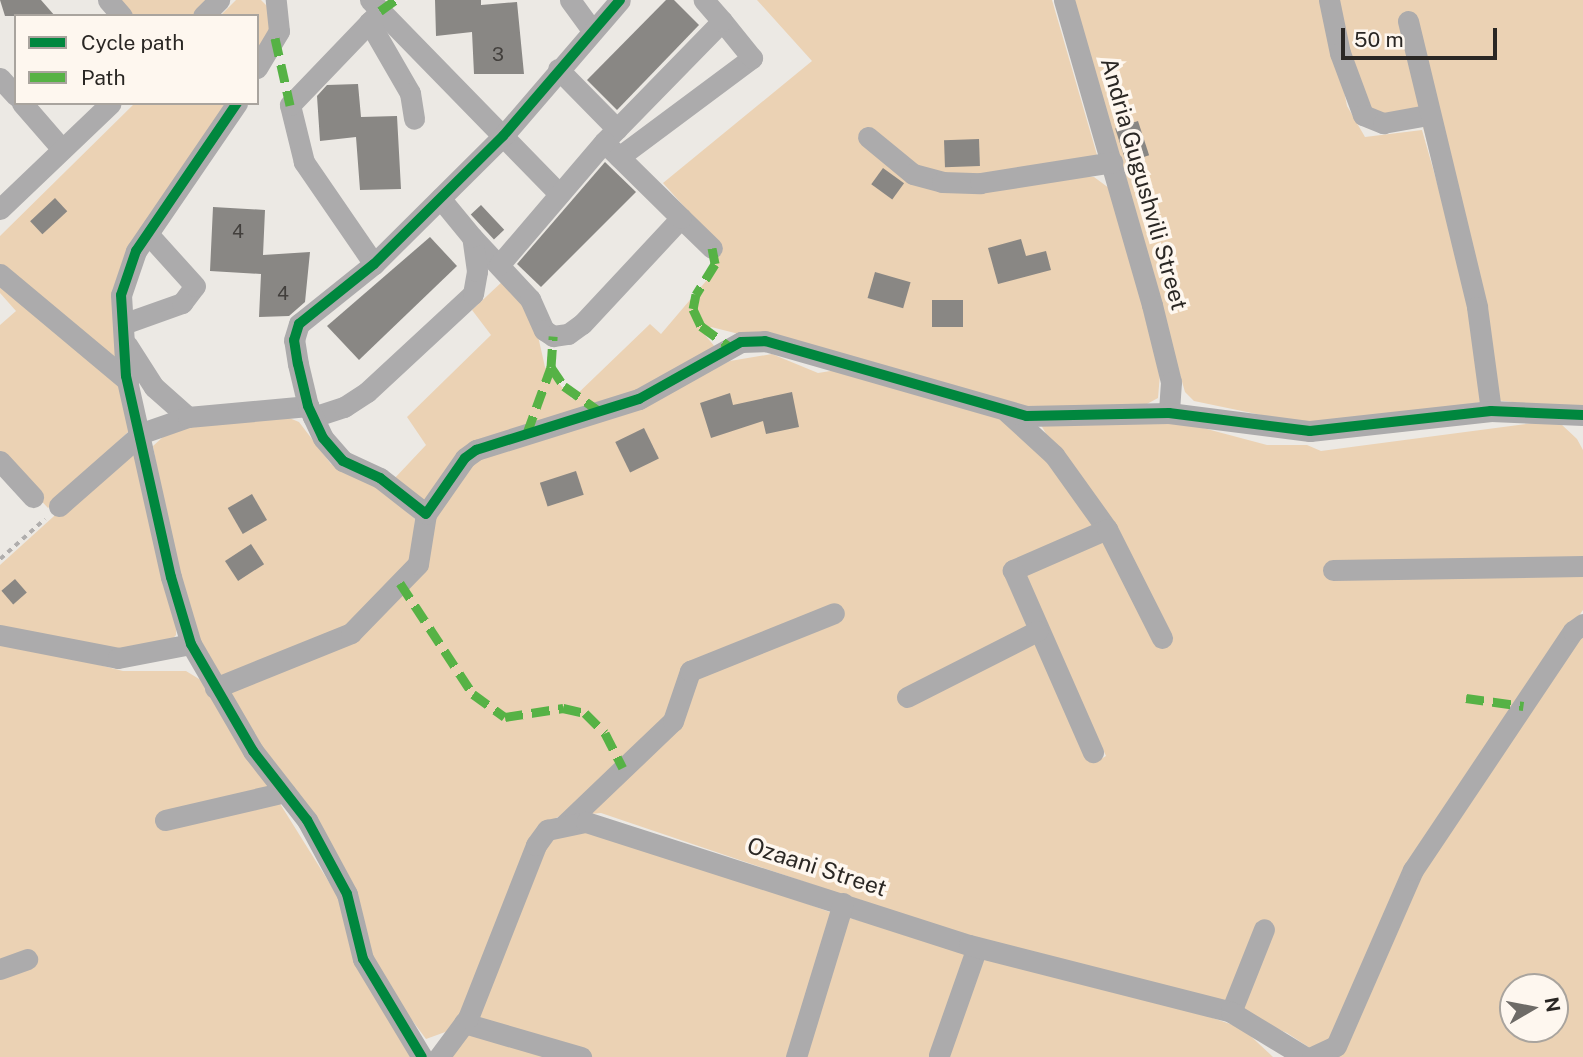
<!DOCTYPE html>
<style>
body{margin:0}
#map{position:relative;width:1583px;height:1057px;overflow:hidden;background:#ece9e4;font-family:"Public Sans",sans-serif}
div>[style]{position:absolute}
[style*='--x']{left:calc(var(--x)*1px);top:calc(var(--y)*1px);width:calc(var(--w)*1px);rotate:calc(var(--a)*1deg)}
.green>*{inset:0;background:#ebd2b4}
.building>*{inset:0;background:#898784;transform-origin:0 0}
.path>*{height:3.5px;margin-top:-1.75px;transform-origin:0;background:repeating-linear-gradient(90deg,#b0aead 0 5px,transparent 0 10px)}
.minor>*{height:21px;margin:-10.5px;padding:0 10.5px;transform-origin:10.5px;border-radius:10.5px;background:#acabac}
.quiet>*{height:9px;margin-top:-4.5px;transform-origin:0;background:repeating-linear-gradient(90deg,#56b245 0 18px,transparent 0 27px)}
.cycleway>*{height:10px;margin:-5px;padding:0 5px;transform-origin:5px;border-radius:5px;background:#00873e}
span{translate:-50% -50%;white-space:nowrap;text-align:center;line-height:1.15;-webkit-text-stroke:7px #fef7ef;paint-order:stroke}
.number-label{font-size:19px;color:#423f3c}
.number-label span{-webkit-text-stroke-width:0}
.street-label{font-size:23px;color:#2a2724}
.legend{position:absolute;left:14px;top:14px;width:245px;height:91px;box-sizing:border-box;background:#fef7ef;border:2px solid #a9a49e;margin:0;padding:9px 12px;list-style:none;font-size:21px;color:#2a2724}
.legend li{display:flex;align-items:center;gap:14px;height:35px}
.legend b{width:35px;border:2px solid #a9a49e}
.north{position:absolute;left:1499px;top:973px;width:70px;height:70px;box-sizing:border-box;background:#fef7ef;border:2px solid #a9a49e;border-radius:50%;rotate:80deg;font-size:19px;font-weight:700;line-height:28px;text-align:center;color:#2a2724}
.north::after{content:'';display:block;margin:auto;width:24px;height:32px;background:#6e6b67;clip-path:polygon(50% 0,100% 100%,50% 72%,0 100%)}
.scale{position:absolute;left:1341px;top:28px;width:156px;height:32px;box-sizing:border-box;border:4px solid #2a2724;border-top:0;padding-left:9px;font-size:21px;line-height:24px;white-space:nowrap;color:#2a2724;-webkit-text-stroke:5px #fef7ef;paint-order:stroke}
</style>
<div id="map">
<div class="green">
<div style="clip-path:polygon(119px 0,209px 0,194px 16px,133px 16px)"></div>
<div style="clip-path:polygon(236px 0,261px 0,267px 6px,271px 26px,257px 57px,257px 16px,220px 16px)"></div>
<div style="clip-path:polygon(757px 0,1052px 0,1097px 155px,1081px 176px,1094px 177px,1113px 191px,1160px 374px,1158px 398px,1145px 405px,1033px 408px,711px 327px,705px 335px,716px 348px,635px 393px,494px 437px,428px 503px,393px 480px,426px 445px,407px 417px,491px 335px,472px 310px,504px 280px,535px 323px,545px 367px,572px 399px,650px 324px,661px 334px,712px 274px,715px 241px,663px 183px,812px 61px)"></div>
<div style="clip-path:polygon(1072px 0,1326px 0,1347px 106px,1365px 137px,1422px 130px,1467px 288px,1483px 402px,1310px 425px,1194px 401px,1185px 392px)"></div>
<div style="clip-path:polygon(1332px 0,1583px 0,1583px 410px,1495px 400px,1419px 112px,1371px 117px)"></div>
<div style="clip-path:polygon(135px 103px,231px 103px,128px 258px,129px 431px,48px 508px,0 457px,0 325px,16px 311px,0 293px,0 236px)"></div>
<div style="clip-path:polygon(772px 354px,818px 373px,843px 369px,1005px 416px,1054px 463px,1097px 526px,1003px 568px,1094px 763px,1106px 756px,1020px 574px,1105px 537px,1041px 425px,1173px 420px,1267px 445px,1307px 445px,1321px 451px,1542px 422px,1561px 424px,1577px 439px,1583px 450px,1583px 610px,1473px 771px,1337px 1038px,1310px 1048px,1287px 1033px,1220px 1004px,944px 929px,601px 813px,557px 817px,462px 1016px,448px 1031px,426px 1039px,383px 981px,229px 691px,356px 638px,422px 570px,432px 513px,472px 457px,638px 405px,730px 361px)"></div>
<div style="clip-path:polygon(282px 415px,299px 422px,331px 464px,367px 478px,415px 519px,413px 562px,350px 628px,219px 680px,200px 645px,175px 569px,153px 446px,175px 426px)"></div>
<div style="clip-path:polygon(139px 446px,177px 610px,176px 635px,165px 648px,140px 652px,0 631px,0 565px,127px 450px)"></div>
<div style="clip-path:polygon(evenodd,1583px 630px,1583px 1057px,1333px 1057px,1409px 886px,1583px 630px,1513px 987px,1555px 987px,1555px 1029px,1513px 1029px,1513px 987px)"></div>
<div style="clip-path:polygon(0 640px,123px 671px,186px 671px,204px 682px,337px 895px,415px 1057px,0 1057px)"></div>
<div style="clip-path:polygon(593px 831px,686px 859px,835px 914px,789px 1057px,449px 1057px,544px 845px,555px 835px)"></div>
<div style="clip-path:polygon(846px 917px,1204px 1015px,1242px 1028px,1273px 1057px,802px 1057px)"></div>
</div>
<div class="building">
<div style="clip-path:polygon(0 0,41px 0,55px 16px,5px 16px)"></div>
<div style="clip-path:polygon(435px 0,481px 0,481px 5px,517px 2px,524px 74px,474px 74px,472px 32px,436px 36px)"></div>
<div style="clip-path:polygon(666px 0,674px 0,699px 25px,617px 110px,587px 80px)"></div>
<div style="clip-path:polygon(358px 84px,361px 117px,397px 116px,401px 189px,360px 190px,356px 137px,320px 141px,317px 96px,327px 85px)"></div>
<div style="left:1138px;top:121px;width:36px;height:24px;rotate:72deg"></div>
<div style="left:979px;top:139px;width:27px;height:35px;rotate:88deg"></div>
<div style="clip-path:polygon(605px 162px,636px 192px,541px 287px,517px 264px)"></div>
<div style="left:883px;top:168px;width:26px;height:20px;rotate:36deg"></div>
<div style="left:55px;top:198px;width:18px;height:34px;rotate:47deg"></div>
<div style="left:481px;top:205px;width:34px;height:14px;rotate:47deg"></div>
<div style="clip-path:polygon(213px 207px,265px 210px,263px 255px,310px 252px,305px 302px,289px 316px,259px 317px,261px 274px,210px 271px)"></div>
<div style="clip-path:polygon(430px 237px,457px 266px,359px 360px,327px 326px)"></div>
<div style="clip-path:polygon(1021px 239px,1026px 256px,1046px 251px,1051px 270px,998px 284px,988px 248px)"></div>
<div style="left:875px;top:272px;width:37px;height:27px;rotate:16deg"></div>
<div style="left:932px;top:300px;width:31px;height:27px"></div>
<div style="clip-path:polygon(792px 392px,799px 427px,766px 434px,763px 421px,711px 438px,700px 403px,730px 393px,733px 405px)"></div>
<div style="left:644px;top:428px;width:34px;height:32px;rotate:64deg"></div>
<div style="left:576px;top:471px;width:25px;height:38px;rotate:72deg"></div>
<div style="left:252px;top:494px;width:30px;height:28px;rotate:60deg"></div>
<div style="left:251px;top:544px;width:24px;height:31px;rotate:57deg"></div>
<div style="left:15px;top:579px;width:18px;height:18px;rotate:49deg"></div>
</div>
<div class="path">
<div style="--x:0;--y:559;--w:60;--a:-41.6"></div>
</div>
<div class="minor">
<div style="--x:108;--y:0;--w:21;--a:49"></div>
<div style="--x:370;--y:0;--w:271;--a:45.7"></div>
<div style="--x:570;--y:0;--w:36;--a:54"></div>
<div style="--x:1064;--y:0;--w:317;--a:73.9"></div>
<div style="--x:1152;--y:305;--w:79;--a:76.1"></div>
<div style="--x:1171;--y:382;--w:31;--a:94"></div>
<div style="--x:1329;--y:0;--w:54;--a:78.3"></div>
<div style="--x:1340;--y:53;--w:66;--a:69.6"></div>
<div style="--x:1363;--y:115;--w:22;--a:22"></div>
<div style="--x:1383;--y:123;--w:46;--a:-10.1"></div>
<div style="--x:203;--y:16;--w:23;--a:-45"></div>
<div style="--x:1408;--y:21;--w:294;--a:76.4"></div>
<div style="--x:1477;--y:307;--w:105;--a:82.3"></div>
<div style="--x:369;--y:22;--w:82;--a:60"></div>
<div style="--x:410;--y:93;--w:26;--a:81"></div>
<div style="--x:257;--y:68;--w:43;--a:-59.3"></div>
<div style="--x:279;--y:31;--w:31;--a:-96"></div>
<div style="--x:558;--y:69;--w:84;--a:45.5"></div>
<div style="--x:0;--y:78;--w:24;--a:48"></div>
<div style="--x:22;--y:103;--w:61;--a:49"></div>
<div style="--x:237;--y:103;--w:179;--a:124.3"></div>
<div style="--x:136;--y:251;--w:46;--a:108.8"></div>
<div style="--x:121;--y:295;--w:81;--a:86.5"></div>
<div style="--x:126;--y:376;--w:206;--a:77.4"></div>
<div style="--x:171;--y:577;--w:70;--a:73.4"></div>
<div style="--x:191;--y:644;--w:124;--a:59.9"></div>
<div style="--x:253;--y:751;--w:88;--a:52"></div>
<div style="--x:307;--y:820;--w:84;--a:61.6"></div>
<div style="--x:347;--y:894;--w:67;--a:76.2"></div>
<div style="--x:363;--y:959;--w:114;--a:59"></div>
<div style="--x:868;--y:137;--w:58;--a:39.4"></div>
<div style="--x:913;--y:174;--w:30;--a:15"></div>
<div style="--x:942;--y:182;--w:38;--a:2"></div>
<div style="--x:980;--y:183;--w:134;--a:-9"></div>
<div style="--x:619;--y:157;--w:166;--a:-36.7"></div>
<div style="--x:752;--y:58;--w:48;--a:-129"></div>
<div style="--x:0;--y:209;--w:153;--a:-43.7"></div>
<div style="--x:681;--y:218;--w:43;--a:44.1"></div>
<div style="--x:472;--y:237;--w:85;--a:46.9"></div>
<div style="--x:530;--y:299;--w:34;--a:66"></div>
<div style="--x:544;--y:330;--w:11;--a:34"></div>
<div style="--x:553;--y:336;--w:15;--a:-8"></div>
<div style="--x:568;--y:334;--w:17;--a:-36"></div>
<div style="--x:582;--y:324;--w:145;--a:-47"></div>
<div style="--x:681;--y:218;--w:108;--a:-135.4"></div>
<div style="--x:604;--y:142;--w:169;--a:-45.7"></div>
<div style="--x:722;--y:21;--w:28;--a:-131"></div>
<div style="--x:374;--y:264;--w:124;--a:-124.5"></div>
<div style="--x:304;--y:162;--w:59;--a:-103.8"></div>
<div style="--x:290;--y:105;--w:130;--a:-46.2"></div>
<div style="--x:499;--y:265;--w:162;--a:-49.5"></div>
<div style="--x:0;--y:274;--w:167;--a:39.9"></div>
<div style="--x:123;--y:324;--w:63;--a:-19.6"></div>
<div style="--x:182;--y:303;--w:21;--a:-53"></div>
<div style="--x:195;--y:286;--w:70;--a:-132.1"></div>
<div style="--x:127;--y:345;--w:50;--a:57.3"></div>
<div style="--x:154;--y:387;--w:45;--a:41.4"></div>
<div style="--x:1007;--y:412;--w:64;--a:42.5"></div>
<div style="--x:1054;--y:455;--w:91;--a:54.4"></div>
<div style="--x:1107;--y:529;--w:103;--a:156.4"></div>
<div style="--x:1013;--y:570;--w:199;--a:66.3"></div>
<div style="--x:313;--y:417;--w:33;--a:-18"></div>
<div style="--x:344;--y:407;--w:27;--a:-33"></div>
<div style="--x:367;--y:392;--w:144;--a:-42.8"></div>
<div style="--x:473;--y:294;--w:23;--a:-80"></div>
<div style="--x:477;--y:271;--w:34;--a:-98"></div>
<div style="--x:472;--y:237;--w:50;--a:-129.4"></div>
<div style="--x:0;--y:461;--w:49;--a:47.5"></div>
<div style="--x:59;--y:506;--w:111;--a:-41.3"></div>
<div style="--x:142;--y:433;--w:49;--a:-19.2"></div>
<div style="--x:188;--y:417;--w:121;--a:-5.2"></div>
<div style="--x:426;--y:514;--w:58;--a:-142"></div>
<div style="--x:380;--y:478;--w:41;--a:-155.3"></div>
<div style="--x:343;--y:461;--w:30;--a:-131"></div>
<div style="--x:323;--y:438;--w:35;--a:-115"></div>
<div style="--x:308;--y:406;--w:43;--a:-103.4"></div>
<div style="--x:298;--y:364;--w:24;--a:-99"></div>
<div style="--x:294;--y:340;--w:17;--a:-73"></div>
<div style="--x:299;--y:324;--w:96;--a:-38.7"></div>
<div style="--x:374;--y:264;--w:182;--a:-44.8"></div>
<div style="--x:503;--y:136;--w:179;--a:-49.3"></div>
<div style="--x:1107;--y:529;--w:122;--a:63.2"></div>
<div style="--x:1333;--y:570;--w:250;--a:-0.9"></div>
<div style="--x:0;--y:635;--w:120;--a:11"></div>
<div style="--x:118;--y:658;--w:74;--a:-10.9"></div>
<div style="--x:215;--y:688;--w:147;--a:-22"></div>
<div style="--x:351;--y:633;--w:96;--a:-45.8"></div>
<div style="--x:418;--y:564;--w:51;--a:-80.9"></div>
<div style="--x:426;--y:514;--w:68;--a:-55.1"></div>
<div style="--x:465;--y:458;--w:14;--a:-36"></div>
<div style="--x:476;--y:450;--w:171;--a:-17.4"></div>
<div style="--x:639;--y:399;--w:117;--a:-29.2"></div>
<div style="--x:741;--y:342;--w:24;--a:-2"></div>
<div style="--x:765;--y:341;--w:272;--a:16"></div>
<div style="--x:1026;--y:416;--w:143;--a:-1.2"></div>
<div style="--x:1169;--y:413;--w:142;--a:7.3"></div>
<div style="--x:1310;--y:431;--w:182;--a:-6.3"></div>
<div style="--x:1491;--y:411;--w:92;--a:2.5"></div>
<div style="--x:907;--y:697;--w:146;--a:-26.9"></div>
<div style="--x:165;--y:820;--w:123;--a:-13.1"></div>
<div style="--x:563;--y:826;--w:152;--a:-43.7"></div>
<div style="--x:673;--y:721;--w:53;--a:-71.2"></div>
<div style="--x:690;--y:671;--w:155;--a:-21.9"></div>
<div style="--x:0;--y:969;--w:29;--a:-20"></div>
<div style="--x:1231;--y:1012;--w:89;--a:-68.3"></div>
<div style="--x:464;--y:1023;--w:122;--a:16.2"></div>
<div style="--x:939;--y:1055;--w:114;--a:-70.6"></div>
<div style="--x:439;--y:1057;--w:49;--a:-53.4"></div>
<div style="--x:468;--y:1018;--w:186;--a:-68.5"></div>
<div style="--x:536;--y:845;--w:19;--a:-54"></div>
<div style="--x:547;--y:830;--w:40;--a:-12"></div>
<div style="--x:586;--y:822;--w:402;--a:17.8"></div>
<div style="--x:969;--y:945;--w:270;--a:14.3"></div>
<div style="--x:1231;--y:1012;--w:87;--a:31.3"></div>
<div style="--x:796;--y:1057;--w:161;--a:-73"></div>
<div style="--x:1312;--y:1057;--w:26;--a:-25"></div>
<div style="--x:1336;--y:1046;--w:192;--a:-66.4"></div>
<div style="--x:1413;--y:870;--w:288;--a:-56.2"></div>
<div style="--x:1573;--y:631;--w:12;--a:-35"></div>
</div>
<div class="quiet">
<div style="--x:380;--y:11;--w:19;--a:-36"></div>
<div style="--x:275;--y:38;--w:69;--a:77.4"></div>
<div style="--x:712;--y:248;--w:16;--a:79"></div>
<div style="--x:715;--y:264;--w:36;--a:122"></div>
<div style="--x:696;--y:294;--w:15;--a:101"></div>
<div style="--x:693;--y:309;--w:19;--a:65"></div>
<div style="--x:701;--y:326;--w:36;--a:36"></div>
<div style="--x:551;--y:367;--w:23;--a:56"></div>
<div style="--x:564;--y:386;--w:43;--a:35.5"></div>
<div style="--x:527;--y:433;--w:70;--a:-70"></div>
<div style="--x:551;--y:367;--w:31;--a:-86"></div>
<div style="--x:400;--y:583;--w:133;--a:56.7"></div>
<div style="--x:473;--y:694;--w:39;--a:36"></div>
<div style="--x:505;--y:717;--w:59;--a:-8.8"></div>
<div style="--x:563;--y:708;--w:23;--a:13"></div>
<div style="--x:585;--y:713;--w:28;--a:45"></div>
<div style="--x:605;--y:733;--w:39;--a:63"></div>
<div style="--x:1466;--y:698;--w:58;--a:8"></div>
</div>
<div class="cycleway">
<div style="--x:620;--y:0;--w:179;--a:130.7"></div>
<div style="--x:503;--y:136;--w:182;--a:135.2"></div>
<div style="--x:374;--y:264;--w:96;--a:141.3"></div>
<div style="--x:299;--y:324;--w:17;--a:107"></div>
<div style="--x:294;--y:340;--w:24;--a:81"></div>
<div style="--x:298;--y:364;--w:43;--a:76.6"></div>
<div style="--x:308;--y:406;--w:35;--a:65"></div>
<div style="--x:323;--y:438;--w:30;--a:49"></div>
<div style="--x:343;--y:461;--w:41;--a:24.7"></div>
<div style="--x:380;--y:478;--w:58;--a:38"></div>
<div style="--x:426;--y:514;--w:68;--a:-55.1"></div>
<div style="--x:465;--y:458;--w:14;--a:-36"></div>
<div style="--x:476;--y:450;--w:171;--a:-17.4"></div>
<div style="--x:639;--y:399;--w:117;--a:-29.2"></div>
<div style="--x:741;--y:342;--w:24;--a:-2"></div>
<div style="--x:765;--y:341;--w:272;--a:16"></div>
<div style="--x:1026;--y:416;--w:143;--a:-1.2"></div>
<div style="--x:1169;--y:413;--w:142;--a:7.3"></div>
<div style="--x:1310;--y:431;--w:182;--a:-6.3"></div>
<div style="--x:1491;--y:411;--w:92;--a:2.5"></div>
<div style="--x:237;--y:103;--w:179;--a:124.3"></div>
<div style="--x:136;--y:251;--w:46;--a:108.8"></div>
<div style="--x:121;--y:295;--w:81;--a:86.5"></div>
<div style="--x:126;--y:376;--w:206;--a:77.4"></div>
<div style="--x:171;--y:577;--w:70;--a:73.4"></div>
<div style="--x:191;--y:644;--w:124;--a:59.9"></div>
<div style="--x:253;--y:751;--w:88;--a:52"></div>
<div style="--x:307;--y:820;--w:84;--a:61.6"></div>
<div style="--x:347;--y:894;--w:67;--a:76.2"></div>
<div style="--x:363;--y:959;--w:114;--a:59"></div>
</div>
<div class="number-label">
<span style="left:498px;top:55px">3</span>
<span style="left:238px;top:232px">4</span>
<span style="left:283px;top:294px">4</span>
</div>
<div class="street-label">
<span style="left:1144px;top:184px;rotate:74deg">Andria Gugushvili Street</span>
<span style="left:817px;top:867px;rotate:18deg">Ozaani Street</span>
</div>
<ul class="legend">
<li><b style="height:9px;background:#00873e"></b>Cycle path</li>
<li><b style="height:9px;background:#56b245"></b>Path</li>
</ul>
<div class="north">N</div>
<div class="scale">50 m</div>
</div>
